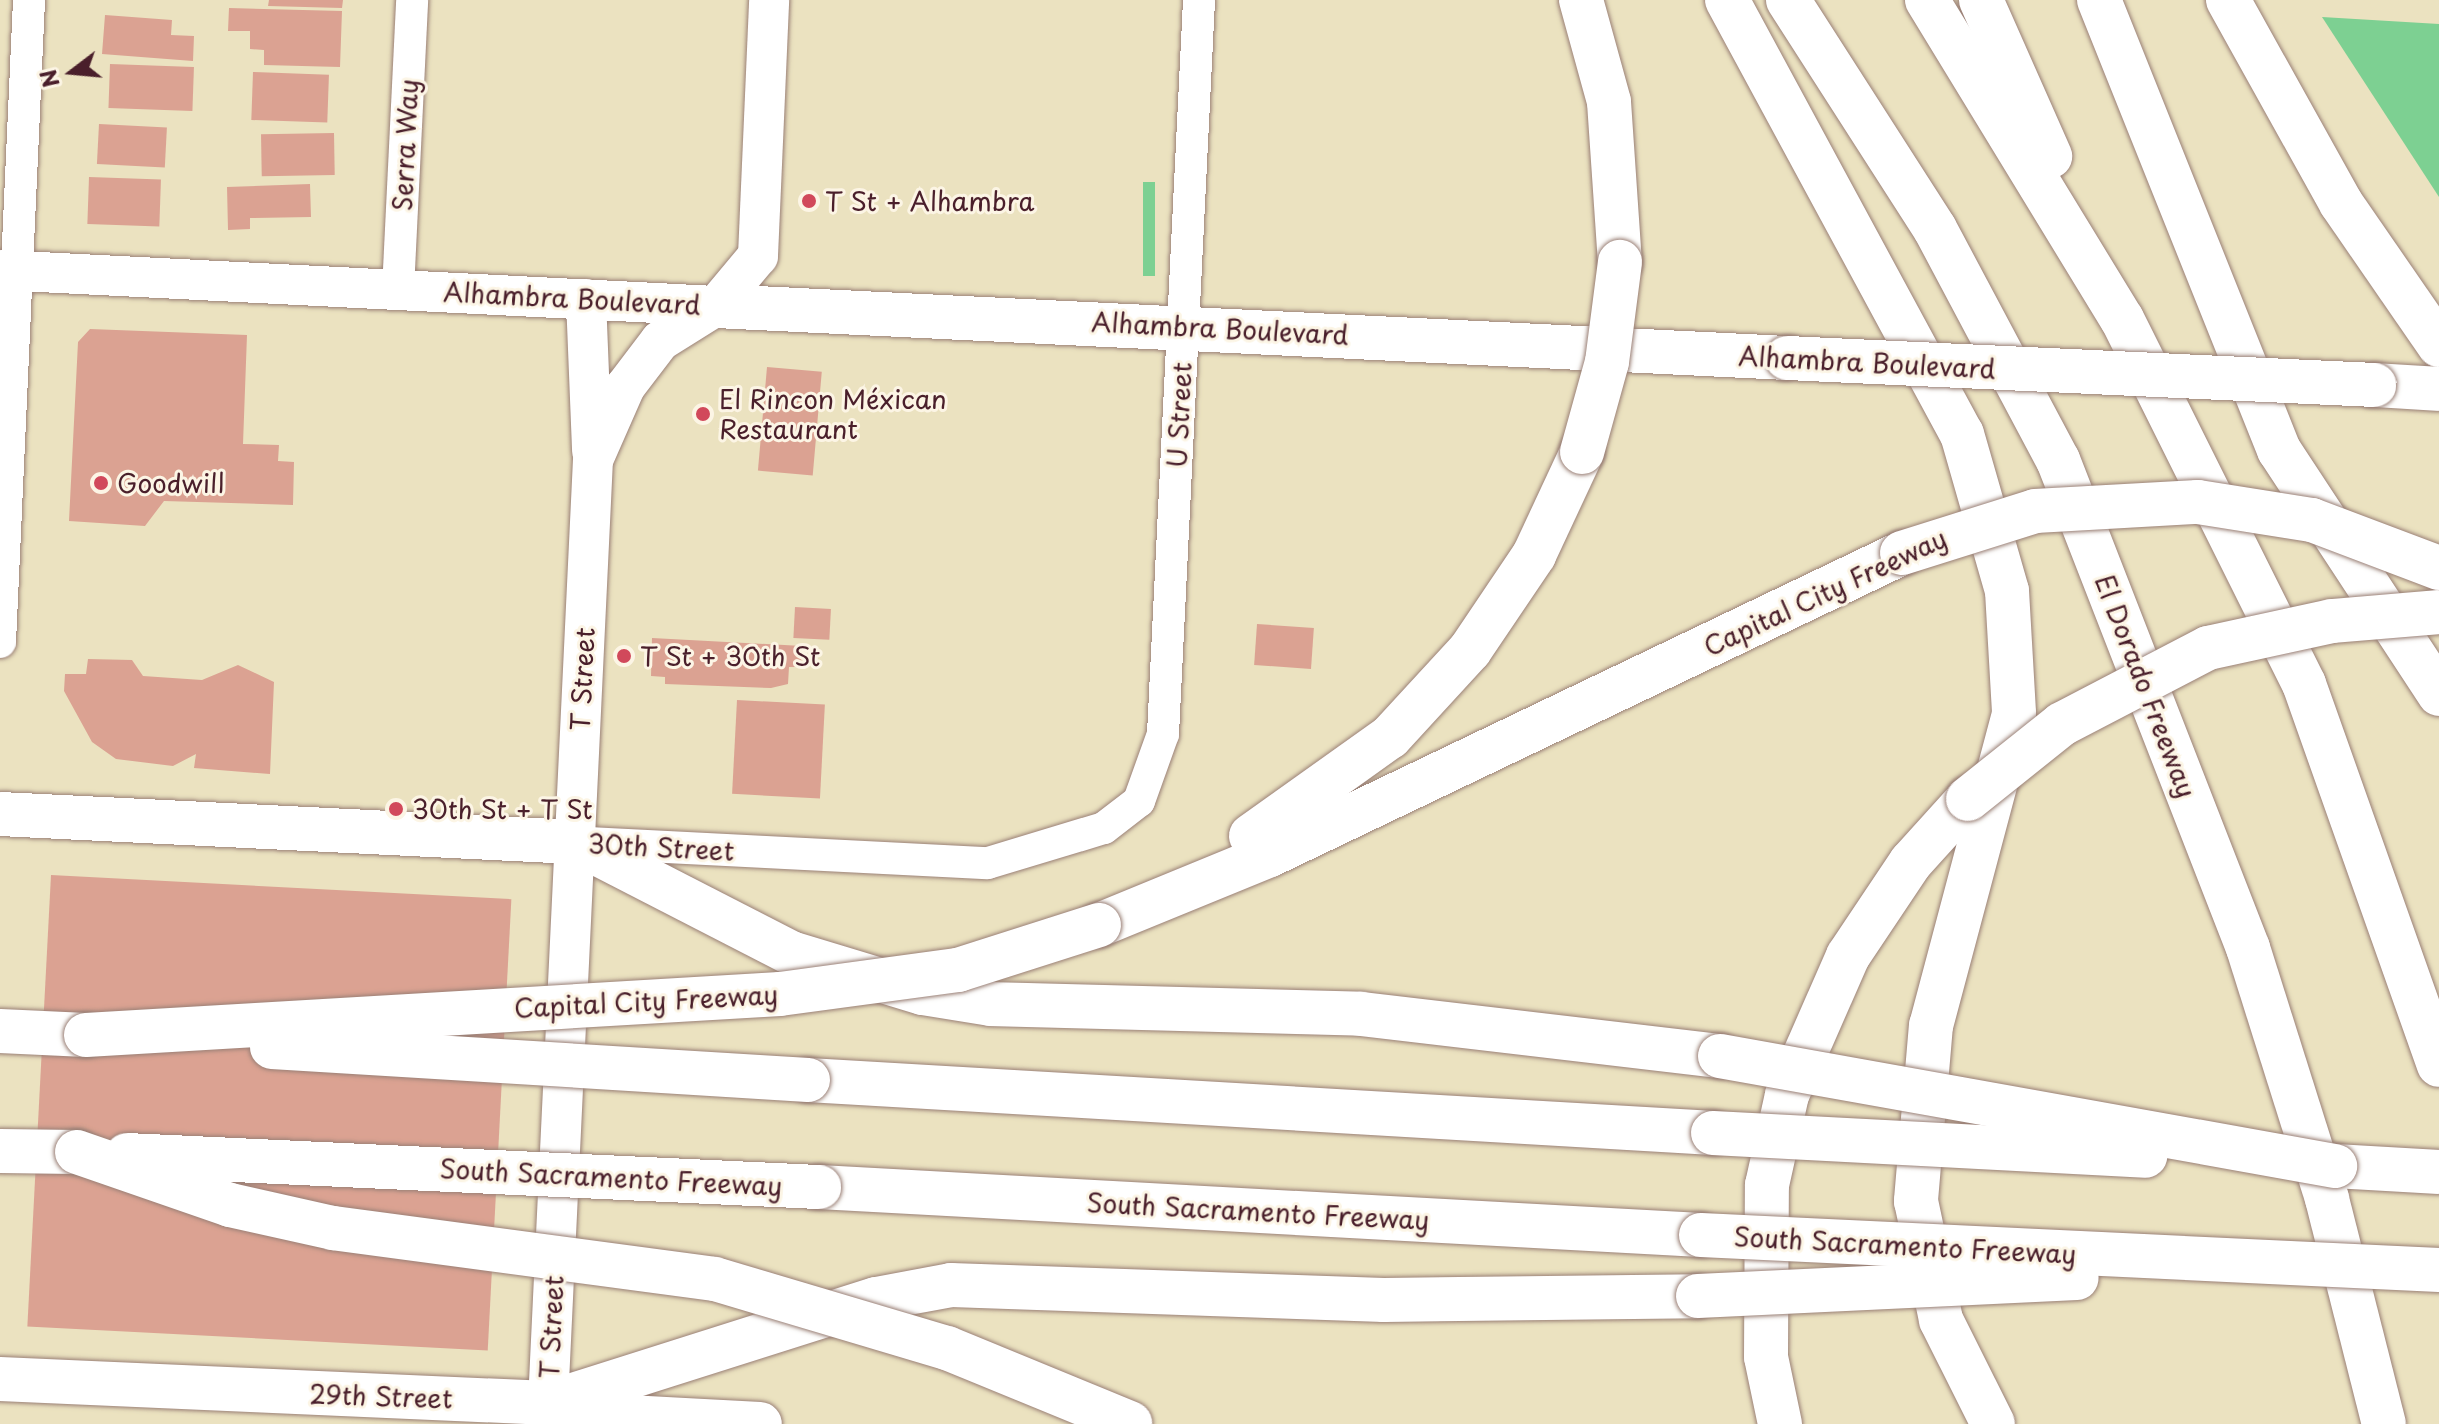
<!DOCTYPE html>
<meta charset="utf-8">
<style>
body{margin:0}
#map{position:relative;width:2439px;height:1424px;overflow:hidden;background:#ebe2c0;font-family:"Playpen Sans",sans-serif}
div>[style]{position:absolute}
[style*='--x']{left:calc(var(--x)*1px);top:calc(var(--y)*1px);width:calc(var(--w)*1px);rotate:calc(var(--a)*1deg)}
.green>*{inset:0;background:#7dd092;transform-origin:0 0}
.building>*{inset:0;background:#dba292;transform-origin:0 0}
.roads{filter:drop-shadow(0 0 2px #9a8076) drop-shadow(0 0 2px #9a8076)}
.minor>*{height:32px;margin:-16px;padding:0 16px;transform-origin:16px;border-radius:16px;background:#fff}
.tertiary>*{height:40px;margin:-20px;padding:0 20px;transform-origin:20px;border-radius:20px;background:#fff}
.secondary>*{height:44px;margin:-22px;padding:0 22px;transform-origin:22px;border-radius:22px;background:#fff}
.motorway>*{height:44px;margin:-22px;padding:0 22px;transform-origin:22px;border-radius:22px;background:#fff}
.bridges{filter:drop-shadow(0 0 2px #9a8076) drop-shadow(0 0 2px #9a8076)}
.secondary-bridge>*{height:44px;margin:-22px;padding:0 22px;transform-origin:22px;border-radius:22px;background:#fff}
.motorway-bridge>*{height:44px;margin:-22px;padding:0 22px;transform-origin:22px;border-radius:22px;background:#fff}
.dots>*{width:22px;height:22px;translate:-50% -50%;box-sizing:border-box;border:4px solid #fcf5e5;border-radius:50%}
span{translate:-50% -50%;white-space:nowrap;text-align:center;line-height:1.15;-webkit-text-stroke:6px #fcf5e5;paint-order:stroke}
.street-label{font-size:26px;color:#4a1f2b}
.poi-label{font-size:26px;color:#4a1f2b}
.left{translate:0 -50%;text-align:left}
.north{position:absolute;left:32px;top:32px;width:80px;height:80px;-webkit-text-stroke:6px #fcf5e5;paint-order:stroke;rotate:254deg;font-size:22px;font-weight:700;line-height:32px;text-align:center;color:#4a1f2b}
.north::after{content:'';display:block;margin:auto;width:28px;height:36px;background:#4a1f2b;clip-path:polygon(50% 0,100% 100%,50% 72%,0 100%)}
</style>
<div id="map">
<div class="green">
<div style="clip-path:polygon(2322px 17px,2439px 24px,2439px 197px)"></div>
<div style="left:1143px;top:182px;width:12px;height:94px"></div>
</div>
<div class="building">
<div style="clip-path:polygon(269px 0,343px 0,342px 8px,268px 6px)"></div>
<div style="clip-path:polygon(229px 8px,342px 11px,340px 67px,264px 65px,264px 50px,250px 49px,250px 31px,228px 31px)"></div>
<div style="clip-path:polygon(105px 15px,172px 20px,171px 35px,194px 36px,193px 61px,102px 54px)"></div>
<div style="left:110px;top:64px;width:84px;height:44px;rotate:2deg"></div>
<div style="left:253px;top:72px;width:76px;height:48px;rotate:2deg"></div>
<div style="left:99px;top:124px;width:68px;height:40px;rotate:3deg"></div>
<div style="left:334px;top:133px;width:42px;height:73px;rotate:89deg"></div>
<div style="left:89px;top:177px;width:72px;height:47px;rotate:2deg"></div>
<div style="clip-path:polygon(310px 184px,311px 217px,250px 218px,250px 229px,228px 230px,227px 187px)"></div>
<div style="clip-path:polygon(90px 329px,247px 335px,243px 444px,279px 445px,278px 461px,294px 462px,293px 505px,164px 501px,145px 526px,69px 521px,78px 342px)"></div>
<div style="left:767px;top:367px;width:55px;height:104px;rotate:5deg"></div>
<div style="left:795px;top:607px;width:36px;height:31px;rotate:3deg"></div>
<div style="left:1257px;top:624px;width:57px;height:41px;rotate:4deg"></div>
<div style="clip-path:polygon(652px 638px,802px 646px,801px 667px,789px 667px,788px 684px,771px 688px,665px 684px,665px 677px,651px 676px)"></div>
<div style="clip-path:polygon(88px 659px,132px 660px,143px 676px,202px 680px,238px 665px,274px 682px,270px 774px,194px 768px,196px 754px,173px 766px,116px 759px,92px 742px,64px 691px,65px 674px,86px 674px)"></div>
<div style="left:737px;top:700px;width:88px;height:94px;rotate:3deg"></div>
<div style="left:51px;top:875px;width:461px;height:452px;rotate:3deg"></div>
</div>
<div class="roads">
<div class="minor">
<div style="--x:398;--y:290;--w:290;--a:-87.2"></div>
<div style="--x:0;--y:642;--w:643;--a:-87.41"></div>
<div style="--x:588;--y:843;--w:400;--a:2.9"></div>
<div style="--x:988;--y:863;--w:121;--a:-16.8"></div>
<div style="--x:1104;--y:828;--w:44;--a:-37.6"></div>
<div style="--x:1139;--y:801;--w:71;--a:-70.3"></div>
<div style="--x:1163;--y:734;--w:735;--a:-87.19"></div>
</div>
<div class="tertiary">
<div style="--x:0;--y:270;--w:717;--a:2.88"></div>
<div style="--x:586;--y:299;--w:152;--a:87.7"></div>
<div style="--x:547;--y:1424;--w:965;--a:-87.27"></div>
<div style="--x:593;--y:460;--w:80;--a:-66.3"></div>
<div style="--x:625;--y:387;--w:58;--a:-52.7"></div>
<div style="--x:660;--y:341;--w:66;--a:-32"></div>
<div style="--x:716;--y:306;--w:65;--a:-50"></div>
<div style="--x:758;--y:256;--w:256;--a:-87.5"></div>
</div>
<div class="secondary">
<div style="--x:716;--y:306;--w:1072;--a:2.78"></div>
<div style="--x:2374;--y:385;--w:65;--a:3.5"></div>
<div style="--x:0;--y:814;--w:576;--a:2.79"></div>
<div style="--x:0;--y:1379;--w:549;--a:2.51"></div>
<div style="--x:548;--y:1403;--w:81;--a:9.9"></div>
<div style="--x:628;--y:1417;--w:132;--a:3"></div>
</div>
<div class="motorway">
<div style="--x:1581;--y:0;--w:106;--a:74.6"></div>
<div style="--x:1609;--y:102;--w:160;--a:86.1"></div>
<div style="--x:1727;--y:0;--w:494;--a:61.6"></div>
<div style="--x:1962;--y:434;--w:163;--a:74"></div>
<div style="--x:2007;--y:591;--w:123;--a:86.7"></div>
<div style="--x:2014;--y:714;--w:322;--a:104.9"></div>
<div style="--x:1931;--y:1025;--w:177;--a:94.9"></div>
<div style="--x:1916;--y:1201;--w:122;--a:78.1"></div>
<div style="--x:1941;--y:1320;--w:116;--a:63.4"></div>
<div style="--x:1788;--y:0;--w:272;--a:57.3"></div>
<div style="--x:1935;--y:229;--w:262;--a:62"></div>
<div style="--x:2058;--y:460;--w:524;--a:68.73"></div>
<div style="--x:2248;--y:948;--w:263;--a:72.5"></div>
<div style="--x:2327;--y:1199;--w:232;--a:75.8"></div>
<div style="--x:1927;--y:0;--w:374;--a:58.6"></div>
<div style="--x:2122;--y:319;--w:408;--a:63.5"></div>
<div style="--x:2304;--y:684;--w:404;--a:70.5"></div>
<div style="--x:1981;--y:0;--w:171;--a:66.1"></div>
<div style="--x:2099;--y:0;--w:485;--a:68.2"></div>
<div style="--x:2279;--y:450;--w:292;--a:56.7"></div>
<div style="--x:2228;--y:0;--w:232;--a:60.9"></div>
<div style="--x:2341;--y:203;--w:173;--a:55.4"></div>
<div style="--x:1251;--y:836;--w:171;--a:-35.5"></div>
<div style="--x:1390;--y:737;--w:118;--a:-47.4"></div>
<div style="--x:1470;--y:650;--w:115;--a:-56"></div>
<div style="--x:1534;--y:555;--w:114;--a:-65"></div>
<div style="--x:575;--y:842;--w:243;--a:27.2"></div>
<div style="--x:791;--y:953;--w:138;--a:16.9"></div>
<div style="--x:923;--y:993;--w:69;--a:9.2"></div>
<div style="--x:991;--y:1004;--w:370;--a:1.5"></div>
<div style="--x:1361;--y:1014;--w:361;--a:6.7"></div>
<div style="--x:1099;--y:925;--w:185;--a:-22.3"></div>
<div style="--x:1270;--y:855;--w:700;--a:-25.54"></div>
<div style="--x:0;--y:1031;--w:86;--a:2.7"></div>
<div style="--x:808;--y:1080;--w:907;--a:3.35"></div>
<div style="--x:0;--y:1151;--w:77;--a:0.7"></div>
<div style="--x:2335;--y:1166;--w:104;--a:3.3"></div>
<div style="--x:819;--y:1187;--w:883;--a:3.12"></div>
<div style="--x:548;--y:1403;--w:344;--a:-17.6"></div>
<div style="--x:876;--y:1299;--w:76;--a:-10.6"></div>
<div style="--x:951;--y:1285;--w:433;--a:2"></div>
<div style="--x:1384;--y:1300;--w:314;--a:-0.7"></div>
<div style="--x:1780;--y:1424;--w:68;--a:-101.8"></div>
<div style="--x:1766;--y:1357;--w:172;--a:-89.7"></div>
<div style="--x:1767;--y:1185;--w:92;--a:-77.5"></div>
<div style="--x:1787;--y:1095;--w:152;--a:-66.3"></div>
<div style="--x:1848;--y:956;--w:113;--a:-56.2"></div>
<div style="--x:1911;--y:862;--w:85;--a:-47.9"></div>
</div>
</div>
<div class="bridges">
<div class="secondary-bridge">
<div style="--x:1787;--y:358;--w:588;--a:2.63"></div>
</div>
<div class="motorway-bridge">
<div style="--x:1582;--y:452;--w:93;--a:-74.5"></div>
<div style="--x:1607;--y:362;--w:101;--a:-82.6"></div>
<div style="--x:1902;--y:553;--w:139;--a:-17.5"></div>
<div style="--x:2035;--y:511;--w:163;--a:-3.2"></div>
<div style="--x:2198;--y:502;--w:115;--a:9"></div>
<div style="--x:2312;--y:520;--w:136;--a:20.7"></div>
<div style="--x:1968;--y:799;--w:120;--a:-38.6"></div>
<div style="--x:2062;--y:724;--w:165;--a:-27.5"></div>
<div style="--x:2208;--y:648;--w:127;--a:-12.3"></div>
<div style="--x:2332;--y:621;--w:107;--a:-4.8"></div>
<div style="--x:86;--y:1035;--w:695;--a:-3.38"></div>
<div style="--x:780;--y:994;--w:180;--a:-7.7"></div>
<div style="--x:958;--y:970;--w:148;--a:-17.7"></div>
<div style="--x:272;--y:1047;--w:537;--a:3.52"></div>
<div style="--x:1720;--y:1056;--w:625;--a:10.14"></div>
<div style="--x:1713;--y:1133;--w:433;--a:3"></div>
<div style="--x:77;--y:1152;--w:162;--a:19.1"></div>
<div style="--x:230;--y:1205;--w:106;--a:12.6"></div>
<div style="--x:333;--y:1228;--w:385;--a:7.6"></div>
<div style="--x:715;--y:1279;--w:242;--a:16.6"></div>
<div style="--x:947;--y:1348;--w:198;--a:22.3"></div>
<div style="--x:127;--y:1155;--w:693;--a:2.65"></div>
<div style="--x:1701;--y:1235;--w:739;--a:2.72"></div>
<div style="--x:1698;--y:1296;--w:379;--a:-2.7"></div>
</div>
</div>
<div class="dots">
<div style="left:809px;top:201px;background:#d1495b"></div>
<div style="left:703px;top:414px;background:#d1495b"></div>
<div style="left:101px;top:483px;background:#d1495b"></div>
<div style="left:624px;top:656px;background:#d1495b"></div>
<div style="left:396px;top:809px;background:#d1495b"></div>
</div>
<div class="street-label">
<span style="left:405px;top:145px;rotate:-87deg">Serra Way</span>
<span style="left:572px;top:298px;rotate:3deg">Alhambra Boulevard</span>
<span style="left:1220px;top:328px;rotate:3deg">Alhambra Boulevard</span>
<span style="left:1867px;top:362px;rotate:3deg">Alhambra Boulevard</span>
<span style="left:1179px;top:415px;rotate:-87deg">U Street</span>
<span style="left:1825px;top:592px;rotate:-25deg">Capital City Freeway</span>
<span style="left:582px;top:679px;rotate:-87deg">T Street</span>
<span style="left:2146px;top:686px;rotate:69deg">El Dorado Freeway</span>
<span style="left:661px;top:847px;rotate:3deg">30th Street</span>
<span style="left:646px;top:1001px;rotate:-3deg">Capital City Freeway</span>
<span style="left:611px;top:1177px;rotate:3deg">South Sacramento Freeway</span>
<span style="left:1258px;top:1211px;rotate:3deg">South Sacramento Freeway</span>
<span style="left:1905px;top:1245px;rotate:3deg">South Sacramento Freeway</span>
<span style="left:551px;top:1327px;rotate:-87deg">T Street</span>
<span style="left:381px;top:1396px;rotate:2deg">29th Street</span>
</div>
<div class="poi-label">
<span class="left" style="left:825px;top:201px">T St + Alhambra</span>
<span class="left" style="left:719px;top:414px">El Rincon Méxican<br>Restaurant</span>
<span class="left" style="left:117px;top:483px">Goodwill</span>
<span class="left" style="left:640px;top:656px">T St + 30th St</span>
<span class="left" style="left:412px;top:809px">30th St + T St</span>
</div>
<div class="north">N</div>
</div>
